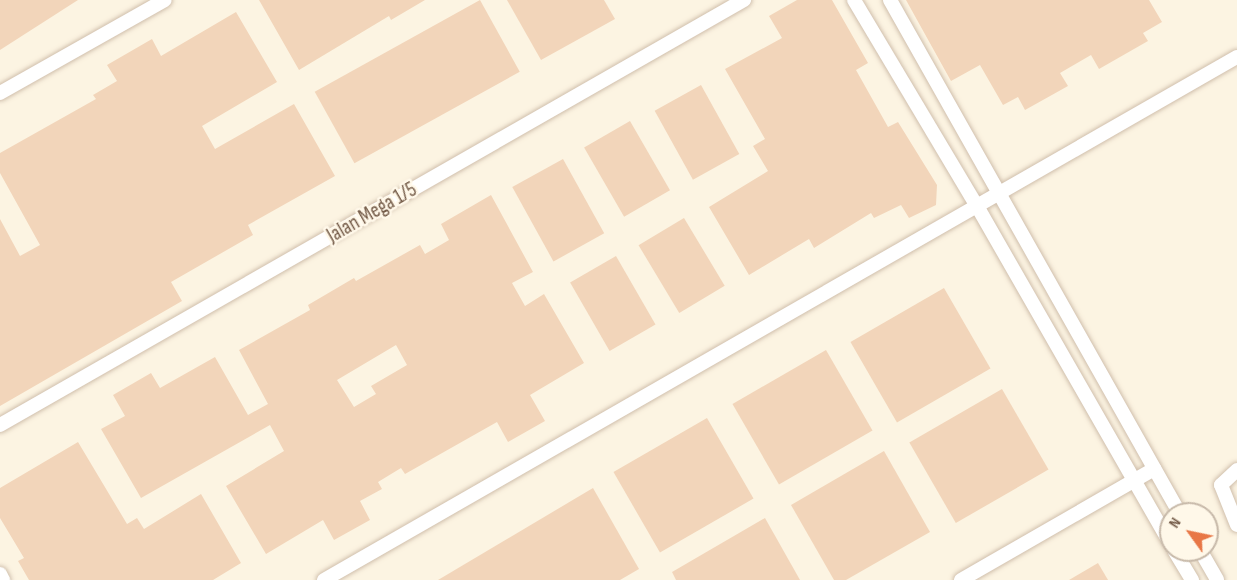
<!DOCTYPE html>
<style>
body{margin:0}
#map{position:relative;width:1237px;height:580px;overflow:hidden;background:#fcf4e2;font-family:"Sofia Sans Condensed",sans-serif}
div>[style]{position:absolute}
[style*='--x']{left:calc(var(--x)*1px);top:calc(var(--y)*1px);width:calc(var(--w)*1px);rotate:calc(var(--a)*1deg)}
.building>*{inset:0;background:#f2d5ba;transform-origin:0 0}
.roads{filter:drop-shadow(0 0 2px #d0bfac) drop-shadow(0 0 2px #d0bfac)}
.minor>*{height:14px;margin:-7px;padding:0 7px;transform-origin:7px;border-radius:7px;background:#fff}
span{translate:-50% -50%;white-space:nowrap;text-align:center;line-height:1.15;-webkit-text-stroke:5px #fff8e9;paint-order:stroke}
.street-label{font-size:21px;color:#745b48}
.north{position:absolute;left:1159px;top:502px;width:60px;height:60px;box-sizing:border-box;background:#fff8e9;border:2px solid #c7b9a9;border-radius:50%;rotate:303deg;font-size:16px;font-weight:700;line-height:24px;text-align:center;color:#745b48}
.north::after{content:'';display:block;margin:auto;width:21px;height:27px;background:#e87746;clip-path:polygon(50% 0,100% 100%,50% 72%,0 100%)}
</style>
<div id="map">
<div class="building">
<div style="clip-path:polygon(0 0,78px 0,0 50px)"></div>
<div style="clip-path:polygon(259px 0,425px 0,391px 20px,389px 16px,299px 70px)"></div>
<div style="left:480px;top:0;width:82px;height:189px;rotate:61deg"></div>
<div style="clip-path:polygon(507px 0,604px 0,615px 19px,541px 60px)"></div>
<div style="clip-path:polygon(797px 0,832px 0,868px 63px,856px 70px,888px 127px,898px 122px,937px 185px,936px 205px,909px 218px,901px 205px,874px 218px,871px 213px,814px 248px,809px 239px,749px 275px,709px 207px,768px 171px,753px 146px,765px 139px,725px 69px,782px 38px,769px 16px)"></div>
<div style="clip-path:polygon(906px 0,1149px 0,1162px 22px,1143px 33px,1148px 41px,1099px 69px,1091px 55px,1060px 73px,1068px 86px,1025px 110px,1018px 97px,1003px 105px,980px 65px,951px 81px)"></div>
<div style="clip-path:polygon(236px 12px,277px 82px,202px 126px,215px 149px,294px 104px,335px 176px,248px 225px,253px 235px,171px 282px,182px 301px,0 406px,0 219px,20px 256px,40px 245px,0 173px,0 153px,96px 99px,93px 95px,117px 81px,107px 65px,152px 39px,161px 56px)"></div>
<div style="left:701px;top:85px;width:79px;height:53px;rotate:61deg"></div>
<div style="left:630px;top:121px;width:80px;height:53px;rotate:60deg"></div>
<div style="left:563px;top:159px;width:85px;height:58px;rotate:61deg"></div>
<div style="clip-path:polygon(evenodd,491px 195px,533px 272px,512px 283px,525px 306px,544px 294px,584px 363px,530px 395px,545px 421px,508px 442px,497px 422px,405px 474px,401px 468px,378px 482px,382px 489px,360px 501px,370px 520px,334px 540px,323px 520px,266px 554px,226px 486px,284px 451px,270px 425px,141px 498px,101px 429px,125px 416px,113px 395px,151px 373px,160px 388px,215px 357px,248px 415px,268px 404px,239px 350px,310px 310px,308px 305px,354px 278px,356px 281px,420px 245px,425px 254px,449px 240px,441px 224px,491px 195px,396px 345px,407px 365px,371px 386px,376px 394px,354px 407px,337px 380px,396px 345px)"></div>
<div style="left:684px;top:218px;width:79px;height:53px;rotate:59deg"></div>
<div style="left:616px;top:256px;width:79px;height:53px;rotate:60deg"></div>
<div style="left:944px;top:288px;width:93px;height:108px;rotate:60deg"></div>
<div style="left:826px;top:350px;width:93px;height:108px;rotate:60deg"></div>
<div style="left:1002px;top:389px;width:93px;height:107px;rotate:60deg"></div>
<div style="left:707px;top:418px;width:93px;height:108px;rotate:60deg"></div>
<div style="clip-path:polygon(78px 442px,127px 524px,137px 518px,144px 529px,201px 494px,241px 563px,213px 580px,29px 580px,18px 561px,24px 558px,0 518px,0 488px)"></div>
<div style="clip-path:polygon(884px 451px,930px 532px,846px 580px,834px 580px,791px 505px)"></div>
<div style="clip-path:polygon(593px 488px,639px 569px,620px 580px,438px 580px)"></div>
<div style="clip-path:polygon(765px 518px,800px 580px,676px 580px,672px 572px)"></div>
<div style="clip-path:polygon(1098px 563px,1108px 580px,1069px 580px)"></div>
</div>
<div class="roads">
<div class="minor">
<div style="--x:854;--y:0;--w:240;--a:59.2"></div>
<div style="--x:977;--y:206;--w:391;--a:60.2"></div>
<div style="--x:890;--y:0;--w:590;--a:60.57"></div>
<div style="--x:0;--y:93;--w:189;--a:-29.4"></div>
<div style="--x:0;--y:425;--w:857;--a:-29.74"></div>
<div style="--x:1237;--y:470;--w:22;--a:137"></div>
<div style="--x:1221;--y:485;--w:43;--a:68.2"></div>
<div style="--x:1174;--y:550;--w:35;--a:59"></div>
<div style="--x:1200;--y:550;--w:34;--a:60"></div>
<div style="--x:0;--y:574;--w:7;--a:63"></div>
<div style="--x:324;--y:580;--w:1052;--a:-29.81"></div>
<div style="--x:961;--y:580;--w:223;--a:-29.9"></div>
</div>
</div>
<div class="street-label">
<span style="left:372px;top:213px;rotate:-30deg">Jalan Mega 1/5</span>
</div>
<div class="north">N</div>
</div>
